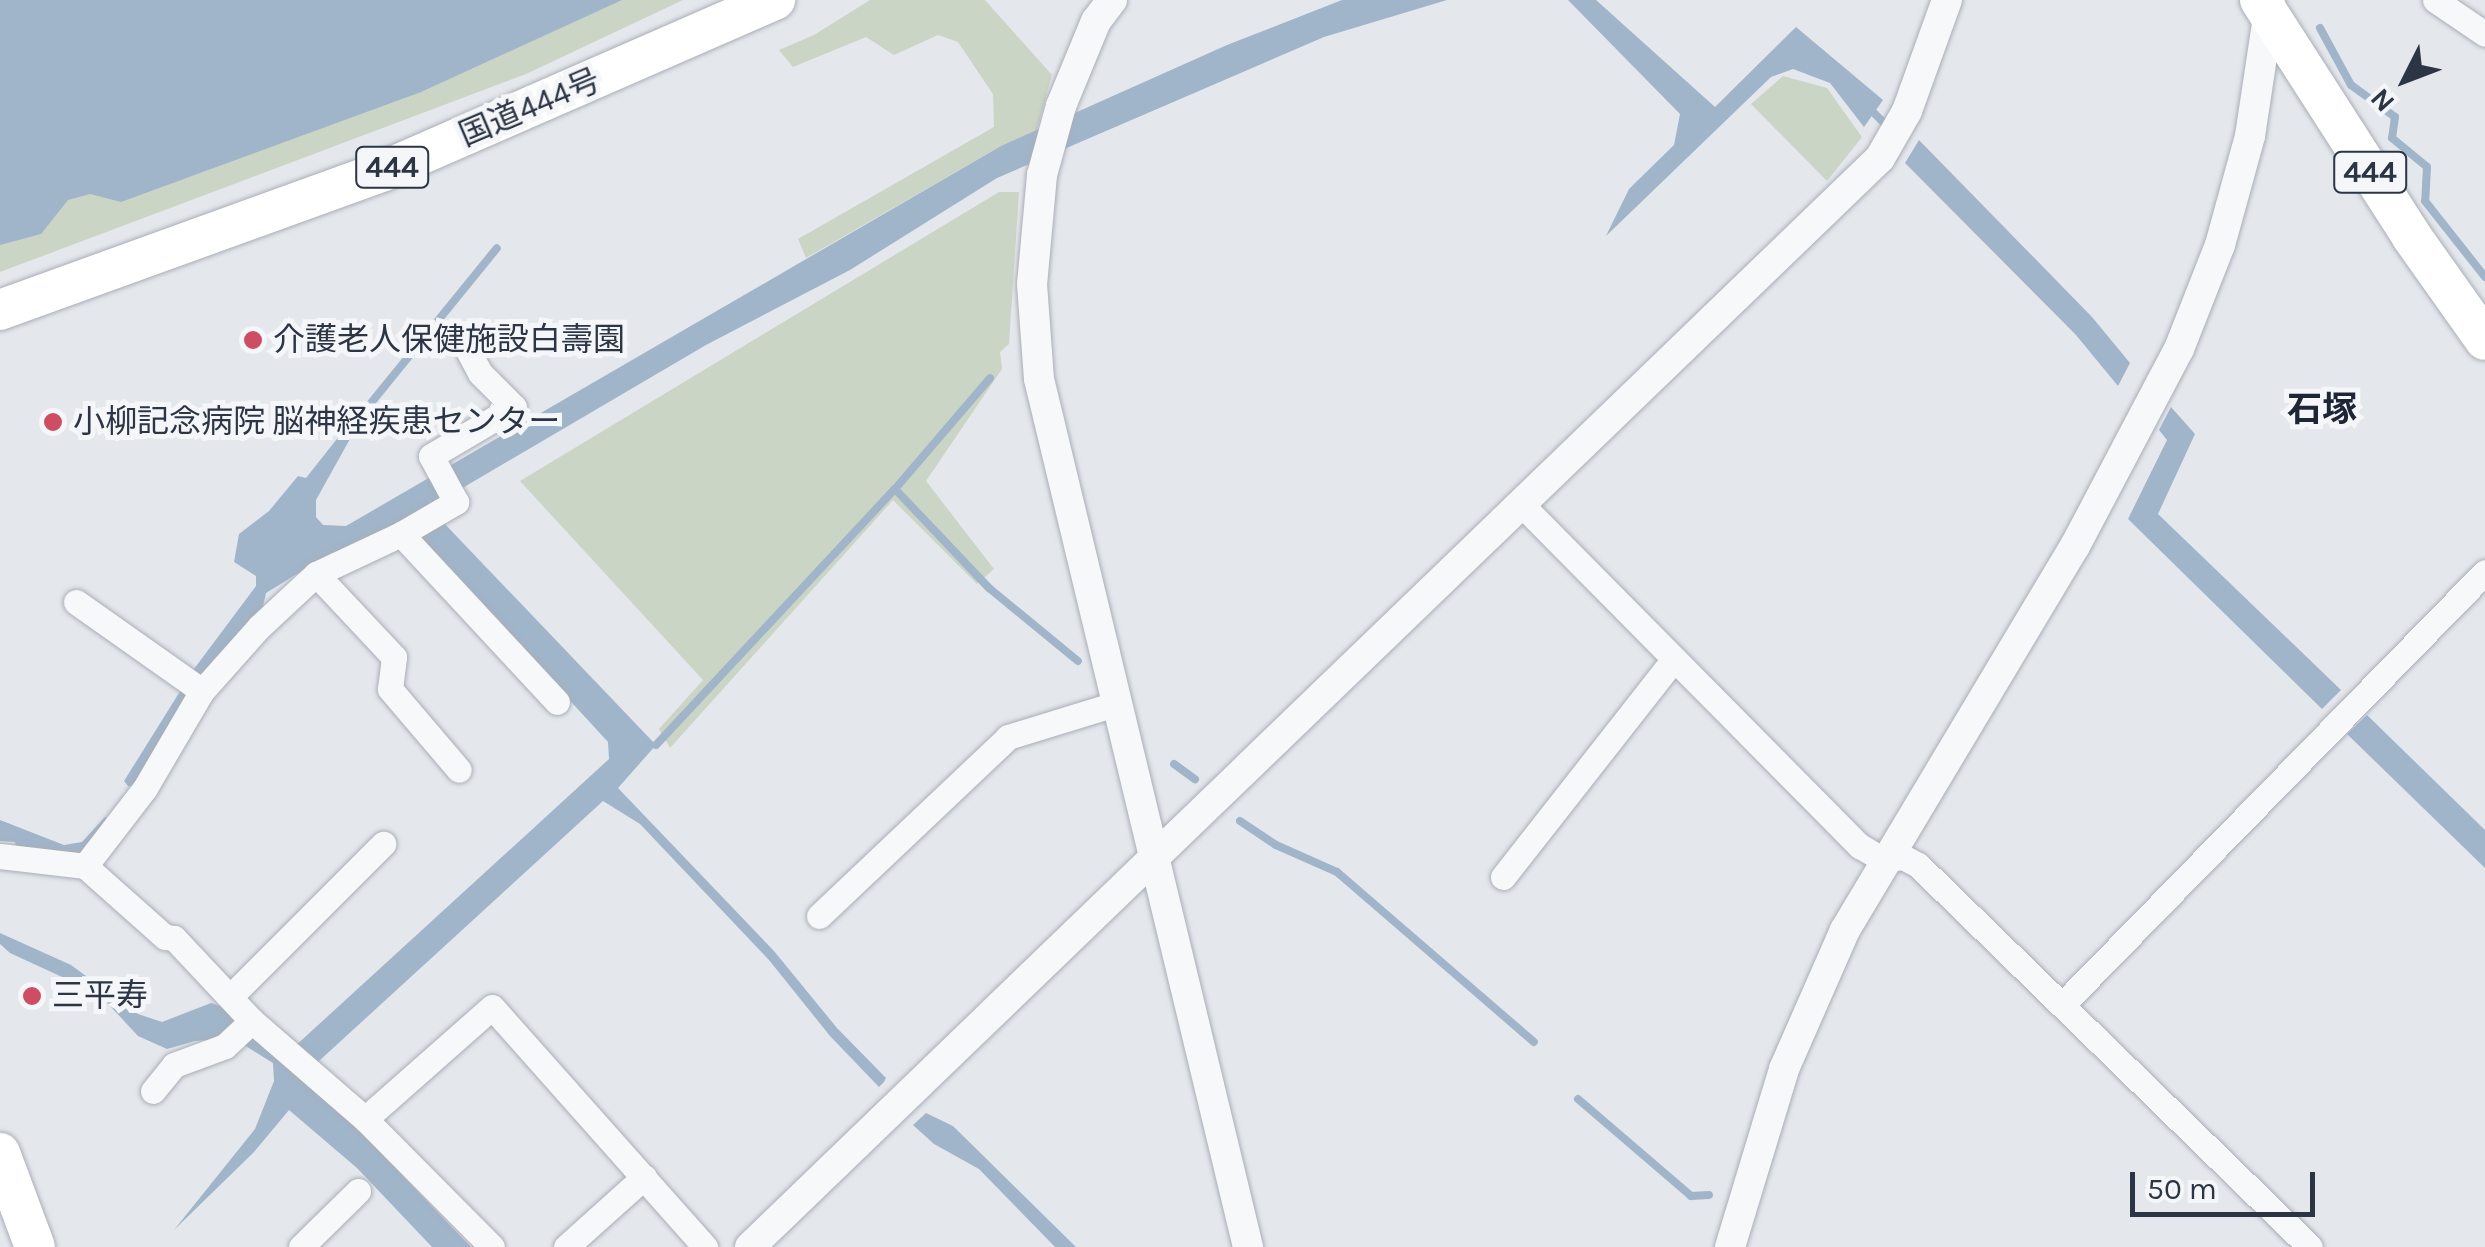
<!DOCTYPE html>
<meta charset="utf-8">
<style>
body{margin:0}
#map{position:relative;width:2485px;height:1247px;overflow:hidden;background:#e4e7ec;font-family:Karla,"Noto Sans JP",sans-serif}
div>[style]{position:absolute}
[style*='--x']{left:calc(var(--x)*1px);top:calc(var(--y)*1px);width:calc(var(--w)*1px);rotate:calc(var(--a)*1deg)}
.green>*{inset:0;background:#cad5c5}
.water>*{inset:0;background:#a0b5ca}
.stream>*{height:8px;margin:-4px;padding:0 4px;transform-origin:4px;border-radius:4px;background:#a0b5ca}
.roads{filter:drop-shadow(0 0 2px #a9aeb6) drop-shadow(0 0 2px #a9aeb6)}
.minor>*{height:25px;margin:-12.5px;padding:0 12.5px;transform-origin:12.5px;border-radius:12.5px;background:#f7f8fa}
.tertiary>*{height:30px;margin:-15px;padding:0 15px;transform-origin:15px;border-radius:15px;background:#f7f8fa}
.trunk>*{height:40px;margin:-20px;padding:0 20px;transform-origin:20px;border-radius:20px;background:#fff}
.dots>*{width:28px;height:28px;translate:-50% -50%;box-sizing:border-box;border:5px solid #f4f6f9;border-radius:50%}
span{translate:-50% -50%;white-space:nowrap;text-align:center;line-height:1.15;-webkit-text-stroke:10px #f4f6f9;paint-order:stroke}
.shield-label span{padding:2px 8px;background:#f4f6f9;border:2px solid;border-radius:8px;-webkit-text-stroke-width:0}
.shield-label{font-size:30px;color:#2c3544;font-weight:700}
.street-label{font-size:32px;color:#2c3544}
.poi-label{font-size:32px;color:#2c3544}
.left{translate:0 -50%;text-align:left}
.neighbourhood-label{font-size:35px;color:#1e2635;font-weight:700}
.north{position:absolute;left:2355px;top:30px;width:100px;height:100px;-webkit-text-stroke:8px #f4f6f9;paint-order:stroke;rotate:228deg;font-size:28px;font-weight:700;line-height:40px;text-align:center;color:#2c3544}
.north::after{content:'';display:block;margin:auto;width:35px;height:45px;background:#2c3544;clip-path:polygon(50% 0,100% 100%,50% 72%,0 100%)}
.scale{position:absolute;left:2130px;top:1172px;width:185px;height:45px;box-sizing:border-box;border:5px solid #2c3544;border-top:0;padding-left:12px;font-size:30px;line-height:35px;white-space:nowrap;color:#2c3544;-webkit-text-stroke:8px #f4f6f9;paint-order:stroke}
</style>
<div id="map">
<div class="green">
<div style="clip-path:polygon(576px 0,683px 0,526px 74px,0 272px,0 229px,54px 168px)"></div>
<div style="clip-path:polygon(870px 0,985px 0,1052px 75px,1036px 133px,1001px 146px,806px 258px,798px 239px,994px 127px,993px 94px,958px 42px,938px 35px,894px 55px,866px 37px,793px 67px,779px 50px,814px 35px)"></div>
<div style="clip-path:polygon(1783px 76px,1827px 88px,1862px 137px,1827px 181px,1751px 104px)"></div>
<div style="clip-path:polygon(999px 192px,1019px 192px,1009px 344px,1000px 352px,1002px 369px,926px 481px,994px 569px,977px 584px,893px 500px,670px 748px,659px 729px,703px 680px,520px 481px)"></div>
</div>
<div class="water">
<div style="clip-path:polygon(0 0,622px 0,421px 92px,121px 202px,90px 194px,68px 200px,41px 234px,0 245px)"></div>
<div style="clip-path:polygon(1342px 0,1447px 0,1324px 37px,997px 178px,850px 270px,706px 345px,442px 500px,441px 520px,656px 745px,618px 788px,774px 951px,837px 1028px,886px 1078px,884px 1082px,879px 1087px,830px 1036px,769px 960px,640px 824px,603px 801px,319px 1061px,309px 1085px,349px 1120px,471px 1247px,432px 1247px,357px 1168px,289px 1110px,254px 1152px,174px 1230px,255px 1129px,274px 1081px,273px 1063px,233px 1038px,195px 1041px,167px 1049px,138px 1036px,99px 994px,10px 953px,0 944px,0 933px,71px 965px,138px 1014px,162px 1022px,211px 1003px,223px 1007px,281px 1059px,609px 759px,608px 742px,404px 520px,345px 551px,331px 553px,266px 593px,261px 616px,133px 787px,128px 786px,124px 781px,194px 669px,256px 586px,256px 576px,234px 562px,239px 534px,269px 511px,298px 476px,306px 478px,355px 416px,360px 421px,316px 500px,316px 517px,323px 525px,346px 526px,1001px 146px,1227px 45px)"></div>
<div style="clip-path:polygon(1568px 0,1596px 0,1715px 107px,1796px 27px,1883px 100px,1864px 127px,1830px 83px,1793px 69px,1771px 77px,1606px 236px,1629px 189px,1674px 145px,1680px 114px)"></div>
<div style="clip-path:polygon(1919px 140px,2092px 317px,2130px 363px,2118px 386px,2076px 335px,1905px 163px)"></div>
<div style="clip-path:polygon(2171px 407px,2195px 434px,2158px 514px,2341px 690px,2322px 709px,2128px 519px,2167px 440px,2159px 430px)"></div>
<div style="clip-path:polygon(2367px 715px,2485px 830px,2485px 868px,2347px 734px)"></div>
<div style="clip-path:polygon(105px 817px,114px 820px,83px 853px,17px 852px,15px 842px,0 841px,0 820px,64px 845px,82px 842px)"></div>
<div style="clip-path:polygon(926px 1113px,953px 1126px,1076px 1247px,1055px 1247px,979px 1169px,934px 1144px,913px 1125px)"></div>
</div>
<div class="stream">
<div style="--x:2320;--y:28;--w:65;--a:61.5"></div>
<div style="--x:2351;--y:85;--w:54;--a:36"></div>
<div style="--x:2395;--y:117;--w:21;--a:98"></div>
<div style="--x:2392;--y:138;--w:45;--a:39.6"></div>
<div style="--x:2427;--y:167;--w:34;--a:93"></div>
<div style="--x:2425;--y:201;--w:97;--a:51.7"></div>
<div style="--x:1868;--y:107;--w:31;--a:45"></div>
<div style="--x:358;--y:419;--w:220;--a:-50.9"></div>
<div style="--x:895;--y:489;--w:146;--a:-49.4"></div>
<div style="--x:656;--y:745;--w:350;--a:-47"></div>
<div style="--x:895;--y:489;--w:137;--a:46.5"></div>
<div style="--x:989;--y:588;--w:115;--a:39.4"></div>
<div style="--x:1174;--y:764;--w:26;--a:36"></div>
<div style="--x:1240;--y:821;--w:43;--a:33.7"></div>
<div style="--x:1276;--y:845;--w:67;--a:23.9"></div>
<div style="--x:1337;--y:872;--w:260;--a:40.8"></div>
<div style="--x:1578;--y:1099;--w:149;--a:40.6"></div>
<div style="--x:1691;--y:1196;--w:18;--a:-3"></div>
</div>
<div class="roads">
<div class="minor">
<div style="--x:2435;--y:0;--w:60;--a:34.2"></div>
<div style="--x:1523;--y:506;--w:479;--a:45.3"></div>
<div style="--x:1860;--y:846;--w:27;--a:31"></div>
<div style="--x:1883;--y:860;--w:20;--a:-9"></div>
<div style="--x:1903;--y:857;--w:17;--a:28"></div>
<div style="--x:1918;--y:865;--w:547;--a:44.26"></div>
<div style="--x:401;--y:534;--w:64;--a:-30.2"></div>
<div style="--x:456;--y:502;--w:52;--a:-118.5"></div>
<div style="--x:431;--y:456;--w:96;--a:-30.6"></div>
<div style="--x:514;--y:407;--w:48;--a:-135"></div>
<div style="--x:480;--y:373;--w:36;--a:-118"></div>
<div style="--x:316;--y:574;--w:114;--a:46.8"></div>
<div style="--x:394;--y:657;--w:32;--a:97"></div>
<div style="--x:390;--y:689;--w:106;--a:49.6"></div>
<div style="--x:76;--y:602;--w:154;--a:35.2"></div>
<div style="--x:0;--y:856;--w:86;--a:6.7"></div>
<div style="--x:85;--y:866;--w:98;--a:-52.4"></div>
<div style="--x:145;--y:788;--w:113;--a:-59.6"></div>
<div style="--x:202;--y:691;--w:86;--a:-48.3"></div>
<div style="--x:259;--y:627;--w:78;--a:-42.9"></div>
<div style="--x:316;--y:574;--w:94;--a:-25.2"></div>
<div style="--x:401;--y:534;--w:229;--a:47.1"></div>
<div style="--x:85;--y:866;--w:107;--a:41.6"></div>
<div style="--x:165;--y:937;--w:9;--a:6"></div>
<div style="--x:174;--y:938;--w:114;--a:46.8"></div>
<div style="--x:252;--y:1021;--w:150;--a:40.9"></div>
<div style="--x:365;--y:1119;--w:180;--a:45.2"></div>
<div style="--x:1503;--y:877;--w:277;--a:-51.9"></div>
<div style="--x:819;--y:916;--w:260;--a:-43.4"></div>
<div style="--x:1008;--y:737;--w:112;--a:-17.1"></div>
<div style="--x:232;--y:995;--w:214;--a:-45"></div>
<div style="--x:2062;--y:1005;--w:605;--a:-45.67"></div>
<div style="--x:153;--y:1091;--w:33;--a:-51"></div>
<div style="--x:174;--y:1065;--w:54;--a:-20.4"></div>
<div style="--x:225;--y:1046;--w:37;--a:-43"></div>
<div style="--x:365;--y:1119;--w:169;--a:-41.4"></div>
<div style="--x:492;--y:1007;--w:321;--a:48.4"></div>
<div style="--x:301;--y:1247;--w:80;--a:-44.5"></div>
<div style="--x:566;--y:1247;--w:105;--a:-41.9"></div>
</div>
<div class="tertiary">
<div style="--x:1112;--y:0;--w:26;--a:127"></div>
<div style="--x:1096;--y:21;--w:92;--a:112.4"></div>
<div style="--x:1061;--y:106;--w:72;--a:105.4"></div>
<div style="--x:1042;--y:175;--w:109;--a:95.2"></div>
<div style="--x:1032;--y:284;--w:95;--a:85.8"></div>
<div style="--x:1039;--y:379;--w:893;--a:76.46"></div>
<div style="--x:750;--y:1247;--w:1569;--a:-43.94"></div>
<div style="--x:1880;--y:158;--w:54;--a:-60.1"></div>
<div style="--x:1907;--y:111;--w:118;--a:-70.2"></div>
<div style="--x:1730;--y:1247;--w:186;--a:-73.1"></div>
<div style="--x:1784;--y:1069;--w:152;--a:-66.3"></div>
<div style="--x:1845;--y:930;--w:448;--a:-59.1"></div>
<div style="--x:2075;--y:546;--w:223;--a:-62.2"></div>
<div style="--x:2179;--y:349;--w:112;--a:-68.5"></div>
<div style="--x:2220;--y:245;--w:113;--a:-74.6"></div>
<div style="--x:2250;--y:136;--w:134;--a:-81.4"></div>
</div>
<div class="trunk">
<div style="--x:2260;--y:0;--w:282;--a:57.3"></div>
<div style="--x:2412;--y:237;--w:126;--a:54.7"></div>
<div style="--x:0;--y:310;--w:407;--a:-19.9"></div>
<div style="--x:383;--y:171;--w:428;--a:-23.6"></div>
<div style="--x:0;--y:1153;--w:100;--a:69.6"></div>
</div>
</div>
<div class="dots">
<div style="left:253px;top:340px;background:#cd4d62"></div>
<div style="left:53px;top:422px;background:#cd4d62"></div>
<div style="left:32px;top:996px;background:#cd4d62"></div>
</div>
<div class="shield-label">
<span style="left:392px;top:167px">444</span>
<span style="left:2370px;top:172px">444</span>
</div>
<div class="street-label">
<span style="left:530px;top:108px;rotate:-23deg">国道444号</span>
</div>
<div class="poi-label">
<span class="left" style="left:273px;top:340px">介護老人保健施設白壽園</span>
<span class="left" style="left:73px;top:422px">小柳記念病院 脳神経疾患センター</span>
<span class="left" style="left:52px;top:996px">三平寿</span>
</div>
<div class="neighbourhood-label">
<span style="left:2322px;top:410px">石塚</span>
</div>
<div class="north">N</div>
<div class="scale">50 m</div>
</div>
